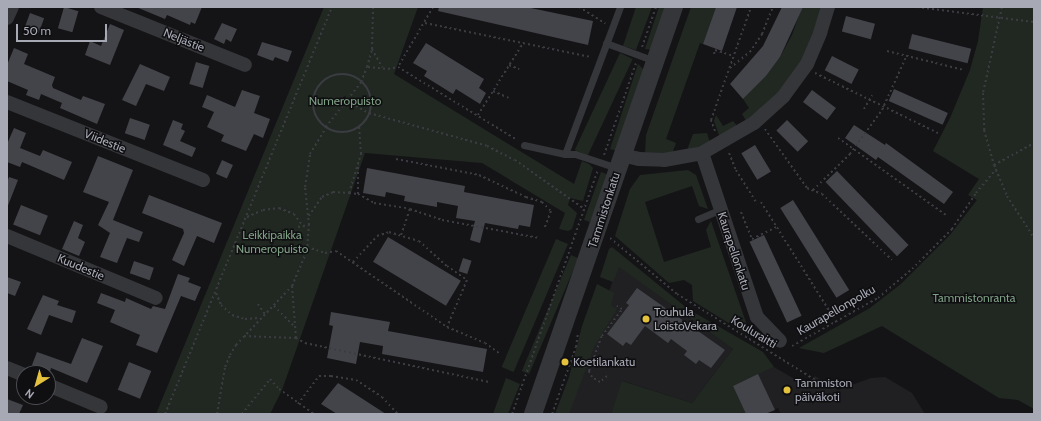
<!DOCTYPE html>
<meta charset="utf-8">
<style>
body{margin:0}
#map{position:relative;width:1041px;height:421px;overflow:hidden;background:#141416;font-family:Cabin,sans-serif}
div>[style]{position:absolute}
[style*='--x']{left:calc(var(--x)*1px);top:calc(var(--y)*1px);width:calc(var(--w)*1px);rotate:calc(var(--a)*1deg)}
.built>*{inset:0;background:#202023}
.green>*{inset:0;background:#212822;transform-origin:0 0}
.building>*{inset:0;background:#434449;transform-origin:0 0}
.path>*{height:2px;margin-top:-1px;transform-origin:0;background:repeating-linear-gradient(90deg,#3b3c41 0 2px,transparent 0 5px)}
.path>.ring{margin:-1px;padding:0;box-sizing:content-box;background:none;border:2px solid #3b3c41;border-radius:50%}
.service>*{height:7px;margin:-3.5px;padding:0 3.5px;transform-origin:3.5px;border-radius:3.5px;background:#35363a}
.minor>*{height:14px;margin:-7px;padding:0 7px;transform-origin:7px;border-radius:7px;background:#35363a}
.tertiary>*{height:18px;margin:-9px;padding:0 9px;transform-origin:9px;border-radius:9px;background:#35363a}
.dots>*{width:11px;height:11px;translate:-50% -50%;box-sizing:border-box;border:2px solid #0f0f11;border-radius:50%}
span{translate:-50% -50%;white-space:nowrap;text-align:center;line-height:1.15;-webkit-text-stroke:3px #0f0f11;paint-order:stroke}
.street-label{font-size:12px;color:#a7a9b5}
.park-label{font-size:12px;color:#7f9f85}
.poi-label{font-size:12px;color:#a7a9b5}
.left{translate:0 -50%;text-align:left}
.frame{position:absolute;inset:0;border:8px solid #a7a9b5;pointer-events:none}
.north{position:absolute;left:16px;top:365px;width:40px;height:40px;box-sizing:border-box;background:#0f0f11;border:1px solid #4c4d53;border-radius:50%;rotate:217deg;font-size:11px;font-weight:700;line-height:16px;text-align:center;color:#a7a9b5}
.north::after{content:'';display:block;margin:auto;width:14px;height:18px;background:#e5c23d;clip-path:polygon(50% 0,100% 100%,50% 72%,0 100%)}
.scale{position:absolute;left:16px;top:24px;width:91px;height:18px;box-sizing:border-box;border:2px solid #a7a9b5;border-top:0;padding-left:5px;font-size:12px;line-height:14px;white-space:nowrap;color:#a7a9b5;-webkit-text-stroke:3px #0f0f11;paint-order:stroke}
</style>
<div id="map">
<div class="built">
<div style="clip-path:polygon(618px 266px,733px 349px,692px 403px,623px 381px,611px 414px,566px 414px)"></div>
<div style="clip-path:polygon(774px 367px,808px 387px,815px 376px,838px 390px,871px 378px,885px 377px,912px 393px,925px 414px,781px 414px,778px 408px,765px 414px,746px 414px,733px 386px)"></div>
</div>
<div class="green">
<div style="clip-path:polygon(324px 7px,418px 7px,394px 74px,574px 184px,582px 161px,589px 164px,593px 168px,583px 201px,570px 198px,568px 205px,577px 213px,572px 229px,568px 231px,559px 229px,565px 213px,482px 163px,365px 153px,282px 390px,270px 414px,156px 414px)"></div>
<div style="clip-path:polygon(636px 7px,652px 7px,636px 50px,623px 46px)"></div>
<div style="clip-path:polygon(659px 7px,669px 7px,654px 50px,645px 49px)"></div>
<div style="clip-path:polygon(691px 7px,716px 7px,703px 44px,700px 43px,666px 139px,676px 143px,672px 154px,645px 154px,646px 135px)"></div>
<div style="clip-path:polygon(802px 7px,823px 7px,800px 64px,778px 93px,747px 122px,742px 114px,749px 108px,743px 99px,766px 76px,780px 57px,792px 35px)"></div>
<div style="clip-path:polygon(983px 7px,1034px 7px,1034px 409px,1018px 400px,999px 398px,882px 326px,824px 353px,799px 348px,870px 308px,901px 284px,950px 235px,977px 200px,968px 195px,979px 179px,933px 151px,950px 118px,970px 70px,978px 41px)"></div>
<div style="left:620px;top:53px;width:14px;height:107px;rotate:25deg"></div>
<div style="clip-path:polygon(638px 64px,646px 72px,618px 151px,610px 149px)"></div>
<div style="clip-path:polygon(716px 115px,723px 126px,733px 121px,738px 127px,720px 138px,714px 121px)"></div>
<div style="clip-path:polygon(707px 133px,710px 143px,687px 150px,693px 134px)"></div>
<div style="clip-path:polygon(688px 170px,696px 175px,708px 209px,699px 206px,692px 186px,645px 202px,664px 262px,711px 247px,706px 230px,711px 221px,749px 331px,748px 335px,693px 301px,692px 285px,684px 280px,669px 283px,615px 236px,630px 189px,640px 175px)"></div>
<div style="clip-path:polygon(601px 172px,609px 175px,590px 222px,584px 220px)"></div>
<div style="left:556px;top:239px;width:13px;height:139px;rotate:23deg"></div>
<div style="clip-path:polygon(612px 247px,688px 309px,763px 352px,774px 367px,733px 386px,746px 414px,611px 414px,622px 381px,692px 403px,733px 349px,619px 267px,613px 282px,600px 277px,609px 249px)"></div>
<div style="left:571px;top:255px;width:8px;height:126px;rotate:23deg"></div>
<div style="clip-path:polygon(597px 284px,614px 293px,611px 305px,617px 309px,594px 347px,569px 414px,555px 414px,569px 377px,582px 326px)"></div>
<div style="clip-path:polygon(506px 378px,520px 384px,508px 414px,493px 414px)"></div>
</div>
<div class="building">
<div style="left:64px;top:7px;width:15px;height:22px;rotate:16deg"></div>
<div style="clip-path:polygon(136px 7px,202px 7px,195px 24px,191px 22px,190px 25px,167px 15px,165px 19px)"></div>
<div style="clip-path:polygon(439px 7px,526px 7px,593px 21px,588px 45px,438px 11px)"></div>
<div style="clip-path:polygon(716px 7px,737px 7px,722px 51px,703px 44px)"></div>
<div style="clip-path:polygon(782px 7px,803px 7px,780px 57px,766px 76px,743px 99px,730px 84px,763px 46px)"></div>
<div style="left:30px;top:13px;width:15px;height:16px;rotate:20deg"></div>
<div style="left:846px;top:16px;width:30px;height:16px;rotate:15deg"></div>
<div style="clip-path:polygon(222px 23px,237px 29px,231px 42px,226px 39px,224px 44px,214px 39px)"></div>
<div style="clip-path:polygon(110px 24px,124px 30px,110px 65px,85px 55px,90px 41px,101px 46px)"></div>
<div style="left:912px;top:34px;width:61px;height:15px;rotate:14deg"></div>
<div style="clip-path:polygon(262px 42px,292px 51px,288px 62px,275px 57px,273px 61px,257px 55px)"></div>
<div style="clip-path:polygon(426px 43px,484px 79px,479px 88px,486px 93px,480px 104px,456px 89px,453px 94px,424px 76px,427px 71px,413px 63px)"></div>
<div style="clip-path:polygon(14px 48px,28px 54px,24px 64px,55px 77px,52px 85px,53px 88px,81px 100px,83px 96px,105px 104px,97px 124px,60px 108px,62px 103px,41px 94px,39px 100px,26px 95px,28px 90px,7px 81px,7px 65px)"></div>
<div style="left:832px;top:56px;width:30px;height:16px;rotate:27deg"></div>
<div style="left:196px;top:62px;width:14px;height:23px;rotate:17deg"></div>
<div style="clip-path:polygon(140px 64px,170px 77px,164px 91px,146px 84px,136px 106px,122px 100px)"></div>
<div style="left:894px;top:89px;width:59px;height:13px;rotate:24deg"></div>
<div style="clip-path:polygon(242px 90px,260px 96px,254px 113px,270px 119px,263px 138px,254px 134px,246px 151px,221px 141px,224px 135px,207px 127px,214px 112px,202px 107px,207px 95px,235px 107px)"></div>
<div style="left:812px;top:90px;width:30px;height:15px;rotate:37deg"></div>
<div style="left:130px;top:118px;width:21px;height:16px;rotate:19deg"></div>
<div style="clip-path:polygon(173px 120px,183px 124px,181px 129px,185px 131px,180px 141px,196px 148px,192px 157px,163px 145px)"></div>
<div style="left:787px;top:120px;width:30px;height:15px;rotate:45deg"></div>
<div style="clip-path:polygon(854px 125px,885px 145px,886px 143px,953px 192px,944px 204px,878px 157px,876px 160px,845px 138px)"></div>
<div style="clip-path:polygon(14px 128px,26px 133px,20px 148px,40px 156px,43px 150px,72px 162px,64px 180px,22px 162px,20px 167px,7px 162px,7px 144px)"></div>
<div style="left:755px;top:145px;width:31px;height:16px;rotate:59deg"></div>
<div style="clip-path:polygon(98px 156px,133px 170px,113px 220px,143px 232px,139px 242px,127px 238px,117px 263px,100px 257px,110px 233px,98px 225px,109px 202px,83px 192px)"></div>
<div style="left:222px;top:160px;width:12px;height:15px;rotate:24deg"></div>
<div style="clip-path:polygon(367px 168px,465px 186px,464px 192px,534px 205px,530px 227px,519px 225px,518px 229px,485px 223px,480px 243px,470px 240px,475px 221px,456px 218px,458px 206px,437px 202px,437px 207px,404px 201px,405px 196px,386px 192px,385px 197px,363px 193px)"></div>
<div style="left:837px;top:171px;width:103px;height:16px;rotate:46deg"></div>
<div style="clip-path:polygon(9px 177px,18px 180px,7px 208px,7px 183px)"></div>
<div style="clip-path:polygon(149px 195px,222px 223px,214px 243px,197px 236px,184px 266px,172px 260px,184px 233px,183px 229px,142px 213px)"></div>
<div style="left:793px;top:200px;width:106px;height:15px;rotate:58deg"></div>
<div style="left:21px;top:205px;width:29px;height:21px;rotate:22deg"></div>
<div style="clip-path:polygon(74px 221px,83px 225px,78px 238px,85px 242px,79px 256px,62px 249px)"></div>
<div style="left:764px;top:235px;width:89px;height:16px;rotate:65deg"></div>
<div style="left:388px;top:237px;width:85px;height:29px;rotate:31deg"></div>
<div style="left:463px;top:258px;width:9px;height:14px;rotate:18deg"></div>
<div style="left:134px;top:261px;width:21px;height:13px;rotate:19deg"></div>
<div style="clip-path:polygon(178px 274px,190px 278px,188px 282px,201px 287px,195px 301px,181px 296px,157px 353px,136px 345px,140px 335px,110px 322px,115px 310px,97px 303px,101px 293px,125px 302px,126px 298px,151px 309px,153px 306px,165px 309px)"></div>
<div style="clip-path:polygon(7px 277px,21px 282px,15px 296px,7px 293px)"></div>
<div style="clip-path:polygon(637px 288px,725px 350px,711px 368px,699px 360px,696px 364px,684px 355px,687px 351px,671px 339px,668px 343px,645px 326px,631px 345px,626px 342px,623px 346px,607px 334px,629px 305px,626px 303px)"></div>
<div style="clip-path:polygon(43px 295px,59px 301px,57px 305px,76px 311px,72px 323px,49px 315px,41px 335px,27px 329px)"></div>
<div style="clip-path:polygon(331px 312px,390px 322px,388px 331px,487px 349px,483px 372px,382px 354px,383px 346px,360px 342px,356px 364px,327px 358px,333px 326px,329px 325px)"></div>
<div style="clip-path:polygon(82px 338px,103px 346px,87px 383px,51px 368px,50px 372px,32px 365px,37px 352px,71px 364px)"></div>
<div style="left:129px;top:362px;width:24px;height:30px;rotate:22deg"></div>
<div style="clip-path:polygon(758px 374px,775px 410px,765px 414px,746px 414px,733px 386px)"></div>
<div style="clip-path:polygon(338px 383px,386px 414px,337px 414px,321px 404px)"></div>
<div style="clip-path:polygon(7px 399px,23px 405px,19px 414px,7px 414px)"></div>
</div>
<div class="path">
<div style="--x:433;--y:7;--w:69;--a:120.3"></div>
<div style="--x:398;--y:67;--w:140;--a:31.5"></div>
<div style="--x:579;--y:7;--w:31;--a:32"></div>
<div style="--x:917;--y:7;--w:118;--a:7.3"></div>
<div style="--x:1002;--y:7;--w:88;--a:102.5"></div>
<div style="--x:983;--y:93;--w:37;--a:88"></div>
<div style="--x:984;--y:130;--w:36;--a:74"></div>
<div style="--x:994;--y:165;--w:34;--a:67"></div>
<div style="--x:1007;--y:196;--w:50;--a:57.3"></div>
<div style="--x:425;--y:23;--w:169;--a:11.6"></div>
<div style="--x:642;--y:47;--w:42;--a:-70.7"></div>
<div style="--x:372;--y:49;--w:21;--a:61"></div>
<div style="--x:887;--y:51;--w:79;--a:13.9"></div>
<div style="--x:714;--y:54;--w:4;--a:-76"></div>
<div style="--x:715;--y:50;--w:19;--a:18"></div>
<div style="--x:509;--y:65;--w:11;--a:22"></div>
<div style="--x:368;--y:67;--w:20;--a:6"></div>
<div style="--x:388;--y:69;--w:10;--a:-11"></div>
<div style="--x:730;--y:68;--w:26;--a:-39"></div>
<div style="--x:750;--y:52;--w:22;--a:-56"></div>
<div style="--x:762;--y:34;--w:29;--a:-68"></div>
<div style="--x:815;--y:73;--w:137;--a:26"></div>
<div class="ring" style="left:313px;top:74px;width:56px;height:56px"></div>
<div style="--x:493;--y:91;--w:17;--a:24"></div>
<div style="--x:347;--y:101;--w:25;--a:29"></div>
<div style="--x:369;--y:113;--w:123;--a:15.6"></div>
<div style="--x:487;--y:146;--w:31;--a:27"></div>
<div style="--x:515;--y:160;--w:83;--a:35.2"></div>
<div style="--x:864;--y:109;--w:16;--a:-60"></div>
<div style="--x:478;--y:115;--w:85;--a:-58"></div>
<div style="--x:765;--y:129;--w:72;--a:54.6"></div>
<div style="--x:807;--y:188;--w:16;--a:22"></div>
<div style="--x:822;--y:194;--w:96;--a:43.3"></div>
<div style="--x:715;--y:131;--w:12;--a:-110"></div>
<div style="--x:711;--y:120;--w:120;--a:-70.5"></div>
<div style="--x:838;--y:138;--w:133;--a:35.5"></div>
<div style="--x:729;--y:153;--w:18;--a:68"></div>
<div style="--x:736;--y:170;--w:40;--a:58"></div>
<div style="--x:604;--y:155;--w:97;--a:-70.8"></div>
<div style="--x:396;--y:159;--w:85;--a:10.9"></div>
<div style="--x:479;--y:175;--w:52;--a:25.1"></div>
<div style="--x:526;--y:197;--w:17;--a:17"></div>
<div style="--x:542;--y:202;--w:13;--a:45"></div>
<div style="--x:551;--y:211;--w:19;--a:111"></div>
<div style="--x:994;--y:165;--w:46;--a:-28.8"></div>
<div style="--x:358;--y:167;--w:27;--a:90"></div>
<div style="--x:813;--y:190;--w:52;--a:-44.2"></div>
<div style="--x:850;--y:154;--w:54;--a:-54"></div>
<div style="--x:882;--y:110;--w:60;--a:-65.6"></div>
<div style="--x:349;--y:193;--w:41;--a:-72.9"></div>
<div style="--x:361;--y:154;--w:28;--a:-94"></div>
<div style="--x:761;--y:202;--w:143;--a:57.9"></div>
<div style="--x:741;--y:212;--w:29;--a:68"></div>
<div style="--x:752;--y:239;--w:28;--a:-26"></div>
<div style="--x:309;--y:216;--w:23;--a:-56"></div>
<div style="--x:322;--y:197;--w:12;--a:-24"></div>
<div style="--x:333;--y:192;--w:16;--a:4"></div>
<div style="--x:349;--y:193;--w:9;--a:6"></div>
<div style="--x:358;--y:194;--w:18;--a:29"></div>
<div style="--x:374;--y:203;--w:36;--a:9"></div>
<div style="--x:410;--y:209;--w:34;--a:19"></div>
<div style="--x:442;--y:220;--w:99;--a:10.5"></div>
<div style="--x:247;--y:217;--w:17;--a:-24"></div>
<div style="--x:263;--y:210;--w:16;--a:-7"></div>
<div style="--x:279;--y:208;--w:16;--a:22"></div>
<div style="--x:294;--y:214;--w:15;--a:53"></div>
<div style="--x:298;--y:227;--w:11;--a:-10"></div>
<div style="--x:401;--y:235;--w:28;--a:-71"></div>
<div style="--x:610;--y:238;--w:87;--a:39.9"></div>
<div style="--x:677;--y:294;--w:163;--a:31.9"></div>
<div style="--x:307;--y:247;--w:19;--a:18"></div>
<div style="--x:325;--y:253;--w:11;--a:-10"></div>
<div style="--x:336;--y:251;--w:135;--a:34.4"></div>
<div style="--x:447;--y:327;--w:41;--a:22.8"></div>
<div style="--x:485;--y:343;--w:17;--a:36"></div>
<div style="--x:353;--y:262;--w:35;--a:-47"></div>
<div style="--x:377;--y:236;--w:13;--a:-18"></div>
<div style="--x:389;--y:232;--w:31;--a:17"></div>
<div style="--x:419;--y:241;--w:38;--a:42"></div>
<div style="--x:447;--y:266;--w:24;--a:35"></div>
<div style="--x:467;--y:280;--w:51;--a:113.1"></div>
<div style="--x:292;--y:286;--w:52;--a:85.6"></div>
<div style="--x:216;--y:293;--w:13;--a:67"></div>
<div style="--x:221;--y:305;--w:15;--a:42"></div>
<div style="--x:232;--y:315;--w:14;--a:17"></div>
<div style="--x:245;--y:319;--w:15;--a:-4"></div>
<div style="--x:258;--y:304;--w:12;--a:55"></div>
<div style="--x:274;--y:306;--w:27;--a:45"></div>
<div style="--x:244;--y:336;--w:52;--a:2.2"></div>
<div style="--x:296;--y:338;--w:10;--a:29"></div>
<div style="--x:305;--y:343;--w:188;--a:12"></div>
<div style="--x:792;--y:346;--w:98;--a:-29.2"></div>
<div style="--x:878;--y:298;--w:45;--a:-40.5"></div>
<div style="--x:912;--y:269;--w:57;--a:-45"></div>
<div style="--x:952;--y:229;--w:43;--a:-56.3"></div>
<div style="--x:976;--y:193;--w:31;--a:-50"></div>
<div style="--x:607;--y:376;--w:9;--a:139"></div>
<div style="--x:600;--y:382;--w:9;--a:-148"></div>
<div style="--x:592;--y:377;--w:7;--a:-117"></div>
<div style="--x:589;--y:371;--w:37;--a:-70"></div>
<div style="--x:602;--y:336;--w:34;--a:-53"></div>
<div style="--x:622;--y:309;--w:6;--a:-149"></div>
<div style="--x:298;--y:404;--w:35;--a:-53"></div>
<div style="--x:319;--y:376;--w:12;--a:0"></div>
<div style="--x:331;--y:376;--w:25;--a:9"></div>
<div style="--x:356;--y:380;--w:31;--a:33"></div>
<div style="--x:382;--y:397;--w:23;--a:47"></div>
<div style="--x:165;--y:414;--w:440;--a:-67.7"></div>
<div style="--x:217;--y:414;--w:48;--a:-80.3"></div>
<div style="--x:225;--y:367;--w:13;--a:-67"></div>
<div style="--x:230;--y:355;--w:12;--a:-59"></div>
<div style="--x:236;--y:345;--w:81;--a:-46.5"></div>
<div style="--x:292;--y:286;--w:38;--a:-67"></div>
<div style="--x:307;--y:251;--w:26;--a:-86"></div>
<div style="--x:309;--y:225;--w:38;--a:-96"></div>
<div style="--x:305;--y:187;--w:33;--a:-81"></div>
<div style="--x:310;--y:154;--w:31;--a:-59"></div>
<div style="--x:326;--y:127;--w:57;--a:-52.1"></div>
<div style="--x:361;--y:82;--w:16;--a:-68"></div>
<div style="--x:367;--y:67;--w:19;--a:-74"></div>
<div style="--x:372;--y:49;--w:42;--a:-88.6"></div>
<div style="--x:242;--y:414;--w:45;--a:-51.3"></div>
<div style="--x:270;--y:379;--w:13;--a:48"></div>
<div style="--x:279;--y:389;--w:43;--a:35.5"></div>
<div style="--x:512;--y:414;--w:259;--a:-70.6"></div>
<div style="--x:552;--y:414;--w:71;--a:-70.3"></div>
<div style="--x:576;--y:347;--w:15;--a:-82"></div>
</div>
<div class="service">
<div style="--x:606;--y:43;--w:52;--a:20.2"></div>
<div style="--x:524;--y:145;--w:42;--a:12.4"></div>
<div style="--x:565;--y:154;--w:10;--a:0"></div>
<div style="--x:575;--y:154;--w:44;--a:18.4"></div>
<div style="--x:565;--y:154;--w:157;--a:-69.5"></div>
<div style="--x:698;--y:219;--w:25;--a:-23"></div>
</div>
<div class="minor">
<div style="--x:101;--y:7;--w:155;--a:21.9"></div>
<div style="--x:7;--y:18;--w:12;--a:-66"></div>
<div style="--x:7;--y:102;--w:211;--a:21.7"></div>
<div style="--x:702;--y:153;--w:173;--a:71.5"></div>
<div style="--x:757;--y:317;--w:33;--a:46"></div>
<div style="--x:622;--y:155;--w:17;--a:13"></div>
<div style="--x:639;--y:159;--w:25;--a:2"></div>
<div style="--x:664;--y:160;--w:39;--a:-10"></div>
<div style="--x:702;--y:153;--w:60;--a:-30"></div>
<div style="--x:754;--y:123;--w:39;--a:-42"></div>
<div style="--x:783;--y:97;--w:41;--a:-54"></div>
<div style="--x:807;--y:64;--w:34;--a:-67"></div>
<div style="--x:820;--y:33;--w:27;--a:-73"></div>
<div style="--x:7;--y:236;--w:161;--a:22.6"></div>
<div style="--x:7;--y:368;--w:18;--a:22"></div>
<div style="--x:48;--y:385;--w:57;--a:22.5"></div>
</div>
<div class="tertiary">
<div style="--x:533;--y:414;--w:431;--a:-70.9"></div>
</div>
<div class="dots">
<div style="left:646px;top:319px;background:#e5c23d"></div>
<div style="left:565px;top:362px;background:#e5c23d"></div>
<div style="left:787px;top:390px;background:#e5c23d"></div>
</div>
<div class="street-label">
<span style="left:184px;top:40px;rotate:22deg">Neljästie</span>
<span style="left:105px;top:141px;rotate:22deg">Viidestie</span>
<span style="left:604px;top:210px;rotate:-72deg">Tammistonkatu</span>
<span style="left:734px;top:251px;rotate:72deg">Kaurapellonkatu</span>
<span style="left:81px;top:267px;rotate:23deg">Kuudestie</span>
<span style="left:836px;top:310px;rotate:-30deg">Kaurapellonpolku</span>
<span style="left:754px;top:332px;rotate:31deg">Kouluraitti</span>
</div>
<div class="park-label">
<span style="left:345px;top:101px">Numeropuisto</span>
<span style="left:272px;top:242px">Leikkipaikka<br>Numeropuisto</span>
<span style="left:974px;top:298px">Tammistonranta</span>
</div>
<div class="poi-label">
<span class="left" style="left:654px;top:319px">Touhula<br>LoistoVekara</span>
<span class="left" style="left:573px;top:362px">Koetilankatu</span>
<span class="left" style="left:795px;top:390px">Tammiston<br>päiväkoti</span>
</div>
<div class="frame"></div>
<div class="north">N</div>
<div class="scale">50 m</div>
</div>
